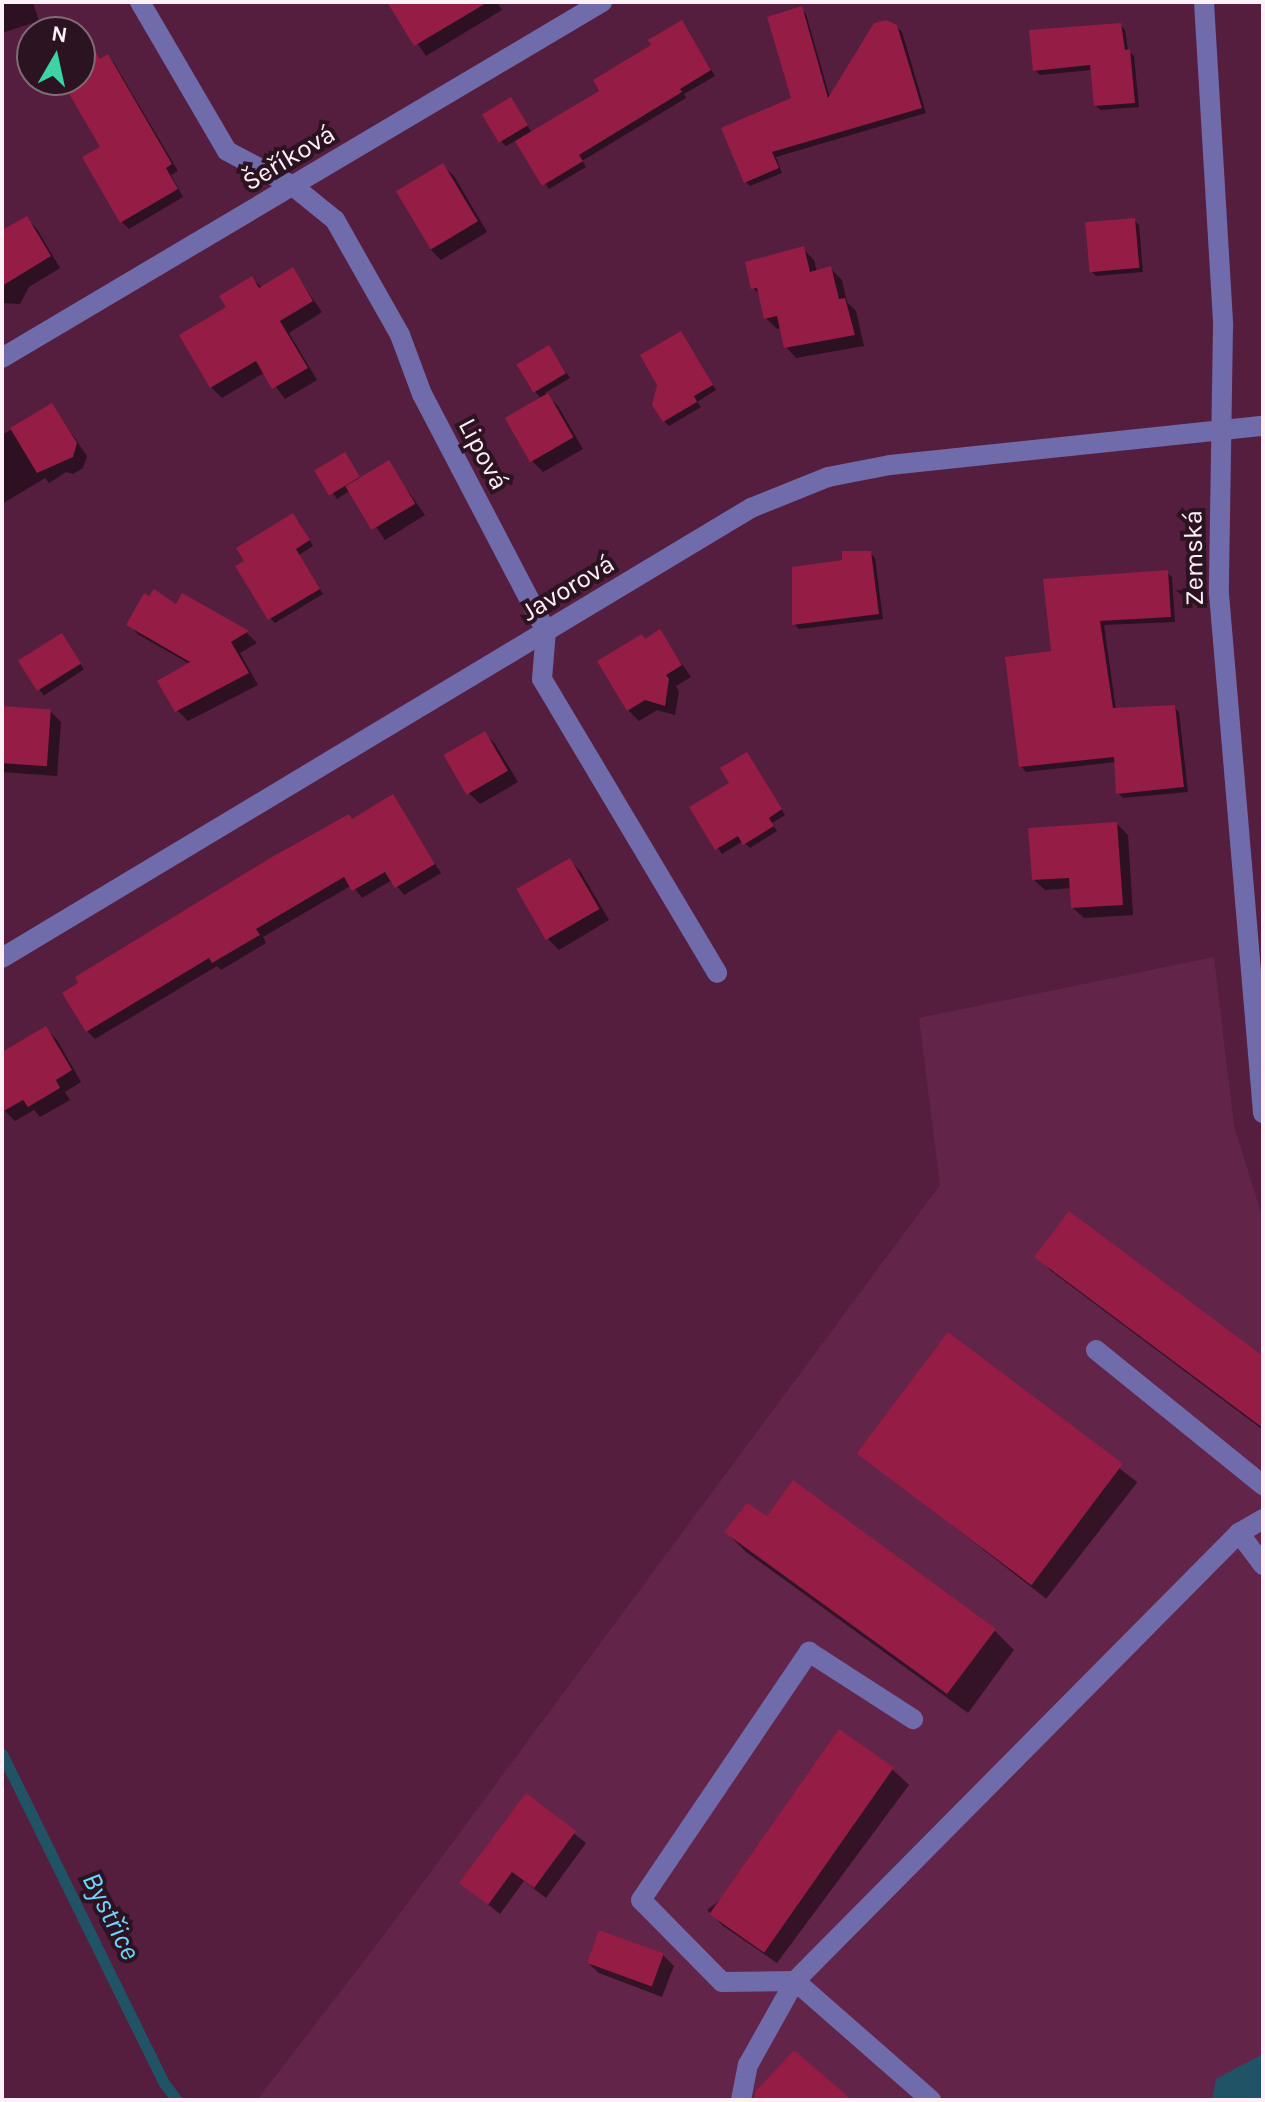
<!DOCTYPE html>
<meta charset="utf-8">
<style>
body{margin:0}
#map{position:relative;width:1265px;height:2102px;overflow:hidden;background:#551e3e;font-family:Karla,sans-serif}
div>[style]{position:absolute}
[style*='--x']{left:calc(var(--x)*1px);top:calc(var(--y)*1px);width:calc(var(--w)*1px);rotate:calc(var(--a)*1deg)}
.built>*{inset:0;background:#622449}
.water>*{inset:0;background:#215366}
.shadow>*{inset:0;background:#0007;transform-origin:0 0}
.stream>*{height:11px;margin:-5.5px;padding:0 5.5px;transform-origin:5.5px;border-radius:5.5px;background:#215366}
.building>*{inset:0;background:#941c45;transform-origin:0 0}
.minor>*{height:20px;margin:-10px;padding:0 10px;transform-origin:10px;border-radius:10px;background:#706baa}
span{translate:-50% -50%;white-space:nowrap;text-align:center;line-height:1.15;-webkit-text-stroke:8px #2c1321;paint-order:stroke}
.street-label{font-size:26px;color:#fef0f7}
.water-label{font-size:28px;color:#6fd5fe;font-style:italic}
.frame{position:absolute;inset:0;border:4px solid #fef0f7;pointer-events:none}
.north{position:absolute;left:16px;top:16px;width:80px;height:80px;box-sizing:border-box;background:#2c1321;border:2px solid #806b77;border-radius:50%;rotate:9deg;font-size:22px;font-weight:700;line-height:32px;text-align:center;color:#fef0f7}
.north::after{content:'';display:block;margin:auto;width:28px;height:36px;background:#3cd4a4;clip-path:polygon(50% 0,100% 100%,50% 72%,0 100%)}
</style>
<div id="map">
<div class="built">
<div style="clip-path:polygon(1214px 957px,1234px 1126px,1263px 1219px,1263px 2100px,257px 2100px,381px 1939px,940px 1185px,919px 1018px)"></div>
</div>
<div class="water">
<div style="clip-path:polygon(1263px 2054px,1263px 2100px,1212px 2100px,1216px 2079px)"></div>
</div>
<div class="shadow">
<div style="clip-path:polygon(2px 2px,33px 2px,39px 21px,2px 33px)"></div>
<div style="clip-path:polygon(390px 2px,497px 2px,502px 10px,426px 56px)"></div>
<div style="clip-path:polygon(801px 9px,806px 14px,830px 98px,896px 26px,902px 32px,926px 113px,776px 157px,782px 173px,750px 186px,745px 181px,793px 99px)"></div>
<div style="clip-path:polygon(1120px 25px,1125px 30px,1128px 50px,1134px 56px,1139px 107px,1101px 110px,1096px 106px,1092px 70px,1040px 75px,1035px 70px)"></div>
<div style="clip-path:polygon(686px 28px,715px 76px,684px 94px,686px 98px,582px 161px,586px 167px,549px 189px,517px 140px,506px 146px,501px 141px,515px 104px,532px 133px,602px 91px,654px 46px)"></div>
<div style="clip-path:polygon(80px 37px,89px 43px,101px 60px,108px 56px,114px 63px,178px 171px,171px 175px,183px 197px,129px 229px,122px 222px,103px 148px,64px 80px,80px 80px)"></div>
<div style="clip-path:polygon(443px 166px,454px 176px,487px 232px,441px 260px,430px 249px)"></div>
<div style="clip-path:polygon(26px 218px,37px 229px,60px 268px,29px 287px,20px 304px,2px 303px,2px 233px)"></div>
<div style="clip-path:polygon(1134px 220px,1139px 225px,1143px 272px,1096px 276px,1091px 271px)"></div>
<div style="clip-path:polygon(803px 249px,814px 260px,817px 272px,831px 269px,842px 280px,847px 302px,856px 311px,864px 346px,796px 358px,786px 347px,781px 328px,777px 329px,766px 318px,760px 295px,753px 288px)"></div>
<div style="clip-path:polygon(293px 270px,322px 312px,289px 333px,317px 380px,285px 399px,265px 372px,222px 398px,211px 387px,228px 308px,252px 278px,262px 288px)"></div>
<div style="clip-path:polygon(681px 334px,716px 390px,697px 402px,701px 407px,669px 426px,664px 421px)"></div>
<div style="clip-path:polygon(549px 347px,570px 378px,545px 393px,558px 406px,583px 449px,543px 472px,532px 461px,542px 399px,534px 391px)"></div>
<div style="clip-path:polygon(52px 405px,87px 456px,83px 468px,73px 474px,66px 472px,49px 483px,45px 478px,2px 504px,2px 435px)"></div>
<div style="clip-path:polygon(345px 455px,361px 479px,388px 463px,425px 515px,385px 540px,351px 490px,337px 499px,318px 472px)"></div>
<div style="clip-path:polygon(298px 520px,313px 546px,299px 555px,323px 594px,275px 623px,270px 618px)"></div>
<div style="clip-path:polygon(870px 553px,875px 558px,883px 619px,799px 629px,794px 624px)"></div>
<div style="clip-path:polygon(1167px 572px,1172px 577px,1175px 622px,1104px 625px,1116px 710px,1174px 707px,1179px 712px,1188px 792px,1123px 798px,1118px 793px,1116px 762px,1026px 772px,1021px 766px,1053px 652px)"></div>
<div style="clip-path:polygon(183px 596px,247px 633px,257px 643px,240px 653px,258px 685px,188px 721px,177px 710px,190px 664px,139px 635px,128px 624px,177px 607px)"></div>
<div style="clip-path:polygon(660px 632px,691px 677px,676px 686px,679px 692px,675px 715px,657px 710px,639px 721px,628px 710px,599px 662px)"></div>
<div style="left:62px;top:636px;width:40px;height:48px;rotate:57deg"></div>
<div style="clip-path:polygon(2px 708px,50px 711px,61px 722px,57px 776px,2px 772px)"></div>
<div style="clip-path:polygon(484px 733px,495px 744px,518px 782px,480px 804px,469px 793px)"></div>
<div style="clip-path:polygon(746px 754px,785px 815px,772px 823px,777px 831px,750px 848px,743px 841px,722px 854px,692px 808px,732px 783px)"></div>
<div style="clip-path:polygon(393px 797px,441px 873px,404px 895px,392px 880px,362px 898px,352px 885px,263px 937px,266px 943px,221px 970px,217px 966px,95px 1039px,87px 1031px,353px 821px)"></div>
<div style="clip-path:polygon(1117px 824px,1128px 835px,1133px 915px,1084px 918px,1073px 908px,1071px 888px,1045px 890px,1034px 880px)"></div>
<div style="clip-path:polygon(569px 860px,580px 871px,609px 920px,559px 950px,548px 939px)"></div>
<div style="clip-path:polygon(46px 1029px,57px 1040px,81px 1082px,65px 1092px,70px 1100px,40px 1117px,34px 1110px,15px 1121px,2px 1108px,2px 1055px)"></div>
<div style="clip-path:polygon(1037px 1256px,1263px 1359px,1263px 1430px,1051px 1271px)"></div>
<div style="left:949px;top:1335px;width:239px;height:148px;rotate:38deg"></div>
<div style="clip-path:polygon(767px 1519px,994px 1630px,1014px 1650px,968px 1713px,746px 1552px,726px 1532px)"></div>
<div style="clip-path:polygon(892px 1769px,909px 1785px,777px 1963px,723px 1926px,707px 1910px)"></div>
<div style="clip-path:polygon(526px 1796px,586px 1843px,546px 1898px,524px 1881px,500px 1914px,462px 1883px)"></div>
<div style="clip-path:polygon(663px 1955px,674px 1966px,662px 1997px,599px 1973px,588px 1963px)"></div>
</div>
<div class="stream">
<div style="--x:2;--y:1754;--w:367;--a:63.8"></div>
<div style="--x:164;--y:2083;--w:21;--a:53"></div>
</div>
<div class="building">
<div style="clip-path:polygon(387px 2px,488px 2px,414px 46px)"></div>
<div style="clip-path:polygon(802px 6px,828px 98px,874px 23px,886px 20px,897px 25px,922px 108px,772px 152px,779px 168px,744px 183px,721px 128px,791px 98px,767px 17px)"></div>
<div style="clip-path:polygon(682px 20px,711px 70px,680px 89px,682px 92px,579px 155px,583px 161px,542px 186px,515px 141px,599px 91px,593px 80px,651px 45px,648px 40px)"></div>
<div style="clip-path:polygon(1121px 23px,1125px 50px,1130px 49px,1135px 103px,1094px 106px,1090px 65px,1033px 71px,1029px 30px)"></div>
<div style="clip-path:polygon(80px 24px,100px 59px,108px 54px,172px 164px,166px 168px,178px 189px,120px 223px,82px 157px,100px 147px,61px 80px,80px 80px)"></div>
<div style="left:511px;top:97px;width:33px;height:34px;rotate:59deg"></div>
<div style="left:443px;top:163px;width:68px;height:55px;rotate:59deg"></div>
<div style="clip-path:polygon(27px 216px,51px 256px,2px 286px,2px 230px)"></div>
<div style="left:1135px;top:218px;width:50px;height:50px;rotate:85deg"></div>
<div style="clip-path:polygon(804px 246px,810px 272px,831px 266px,839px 299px,845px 298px,855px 335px,784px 348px,777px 316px,764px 319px,757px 288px,751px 289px,745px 262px)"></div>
<div style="clip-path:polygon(293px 267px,313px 301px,280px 321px,308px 368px,272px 389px,256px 361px,210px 388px,179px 335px,226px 307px,219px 296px,252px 276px,259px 288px)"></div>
<div style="clip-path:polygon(681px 331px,713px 385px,694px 396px,697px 402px,663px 422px,652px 405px,657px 385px,640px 355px)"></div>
<div style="left:549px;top:345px;width:33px;height:38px;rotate:59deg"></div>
<div style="left:548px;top:393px;width:51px;height:50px;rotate:60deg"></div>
<div style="clip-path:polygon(52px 403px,77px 443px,73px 457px,37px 473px,10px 428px)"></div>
<div style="left:345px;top:452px;width:29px;height:36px;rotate:59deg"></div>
<div style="left:389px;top:460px;width:51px;height:51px;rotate:59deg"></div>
<div style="clip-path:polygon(293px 513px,310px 540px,296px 549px,320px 589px,268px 620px,235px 566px,244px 561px,236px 548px)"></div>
<div style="clip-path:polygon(842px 551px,871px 551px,879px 614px,792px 625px,792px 567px,842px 560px)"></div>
<div style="clip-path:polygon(1168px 570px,1171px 617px,1100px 621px,1113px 708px,1175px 705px,1184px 787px,1116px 794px,1114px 757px,1019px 767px,1005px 657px,1051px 651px,1043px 579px)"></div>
<div style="clip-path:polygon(154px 589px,176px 604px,182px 593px,249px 631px,231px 642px,249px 673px,175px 712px,157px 681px,190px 662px,126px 625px,144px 593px,149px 596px)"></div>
<div style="clip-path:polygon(660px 629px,682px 665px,666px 675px,669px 679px,665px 706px,645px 700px,627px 711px,597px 661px,642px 634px,645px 639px)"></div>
<div style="left:62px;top:633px;width:36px;height:52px;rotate:58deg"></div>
<div style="left:2px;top:706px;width:49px;height:57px;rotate:4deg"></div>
<div style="left:485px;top:731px;width:46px;height:48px;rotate:60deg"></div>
<div style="clip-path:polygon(747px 752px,782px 809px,769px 818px,774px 826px,743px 845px,738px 836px,715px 850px,689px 807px,729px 783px,720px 768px)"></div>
<div style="clip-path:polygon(393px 794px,435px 864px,395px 888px,385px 872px,352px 891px,344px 877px,256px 929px,260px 935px,212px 963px,209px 958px,86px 1032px,62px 993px,78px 983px,75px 977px,272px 857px,349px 814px,352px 819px)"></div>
<div style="clip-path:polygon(1117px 822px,1123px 905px,1071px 908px,1069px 878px,1032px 880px,1028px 828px)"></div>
<div style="left:570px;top:858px;width:59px;height:62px;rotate:60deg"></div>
<div style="clip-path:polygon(46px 1026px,72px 1070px,56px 1080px,60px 1088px,28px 1107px,23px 1100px,2px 1112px,2px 1052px)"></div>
<div style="clip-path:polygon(1069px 1211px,1263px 1356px,1263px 1428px,1034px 1257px)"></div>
<div style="left:948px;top:1332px;width:219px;height:152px;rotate:37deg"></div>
<div style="clip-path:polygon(793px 1480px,996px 1629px,947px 1694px,724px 1532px,747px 1503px,767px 1516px)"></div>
<div style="left:839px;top:1729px;width:67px;height:226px;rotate:35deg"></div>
<div style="clip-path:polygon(526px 1793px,576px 1831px,534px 1888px,512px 1872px,488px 1905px,459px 1883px)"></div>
<div style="left:599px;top:1930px;width:69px;height:35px;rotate:20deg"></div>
<div style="clip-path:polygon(794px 2050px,852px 2100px,754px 2100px,756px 2091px)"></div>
</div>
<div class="minor">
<div style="--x:140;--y:2;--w:173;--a:59.7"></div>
<div style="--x:227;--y:151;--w:75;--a:27.9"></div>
<div style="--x:293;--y:186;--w:54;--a:39"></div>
<div style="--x:335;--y:220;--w:132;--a:60.5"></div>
<div style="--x:400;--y:335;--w:63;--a:69.6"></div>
<div style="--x:422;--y:394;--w:267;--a:62.4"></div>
<div style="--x:546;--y:631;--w:48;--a:94.8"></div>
<div style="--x:542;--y:679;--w:342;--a:59.2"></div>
<div style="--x:1204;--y:2;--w:325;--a:86.6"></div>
<div style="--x:1223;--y:326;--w:268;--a:90.9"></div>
<div style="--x:1219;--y:594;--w:521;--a:85.15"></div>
<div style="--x:2;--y:358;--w:698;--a:-30.68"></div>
<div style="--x:2;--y:958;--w:874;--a:-31"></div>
<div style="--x:751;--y:508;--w:83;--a:-21.9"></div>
<div style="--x:828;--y:477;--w:63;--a:-11"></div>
<div style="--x:890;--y:465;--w:375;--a:-6"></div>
<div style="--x:1096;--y:1350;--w:215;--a:39"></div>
<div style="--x:1239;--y:1533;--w:40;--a:53"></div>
<div style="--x:795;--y:1981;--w:73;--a:179.2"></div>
<div style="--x:722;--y:1982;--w:115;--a:-134.6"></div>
<div style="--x:641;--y:1900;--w:300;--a:-55.9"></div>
<div style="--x:809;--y:1652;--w:124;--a:32.8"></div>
<div style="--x:741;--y:2100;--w:36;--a:-79"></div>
<div style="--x:748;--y:2065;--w:96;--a:-60.8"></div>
<div style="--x:931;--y:2100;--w:181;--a:-138.8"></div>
<div style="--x:795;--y:1981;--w:631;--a:-45.26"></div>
<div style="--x:1239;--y:1533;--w:28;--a:-30"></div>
</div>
<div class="street-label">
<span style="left:289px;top:158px;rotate:-31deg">Šeříková</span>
<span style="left:483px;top:454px;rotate:62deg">Lipová</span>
<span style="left:1194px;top:558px;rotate:-91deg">Zemská</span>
<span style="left:568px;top:588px;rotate:-31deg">Javorová</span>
</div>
<div class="water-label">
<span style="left:111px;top:1916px;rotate:63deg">Bystřice</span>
</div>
<div class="frame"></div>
<div class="north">N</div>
</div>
